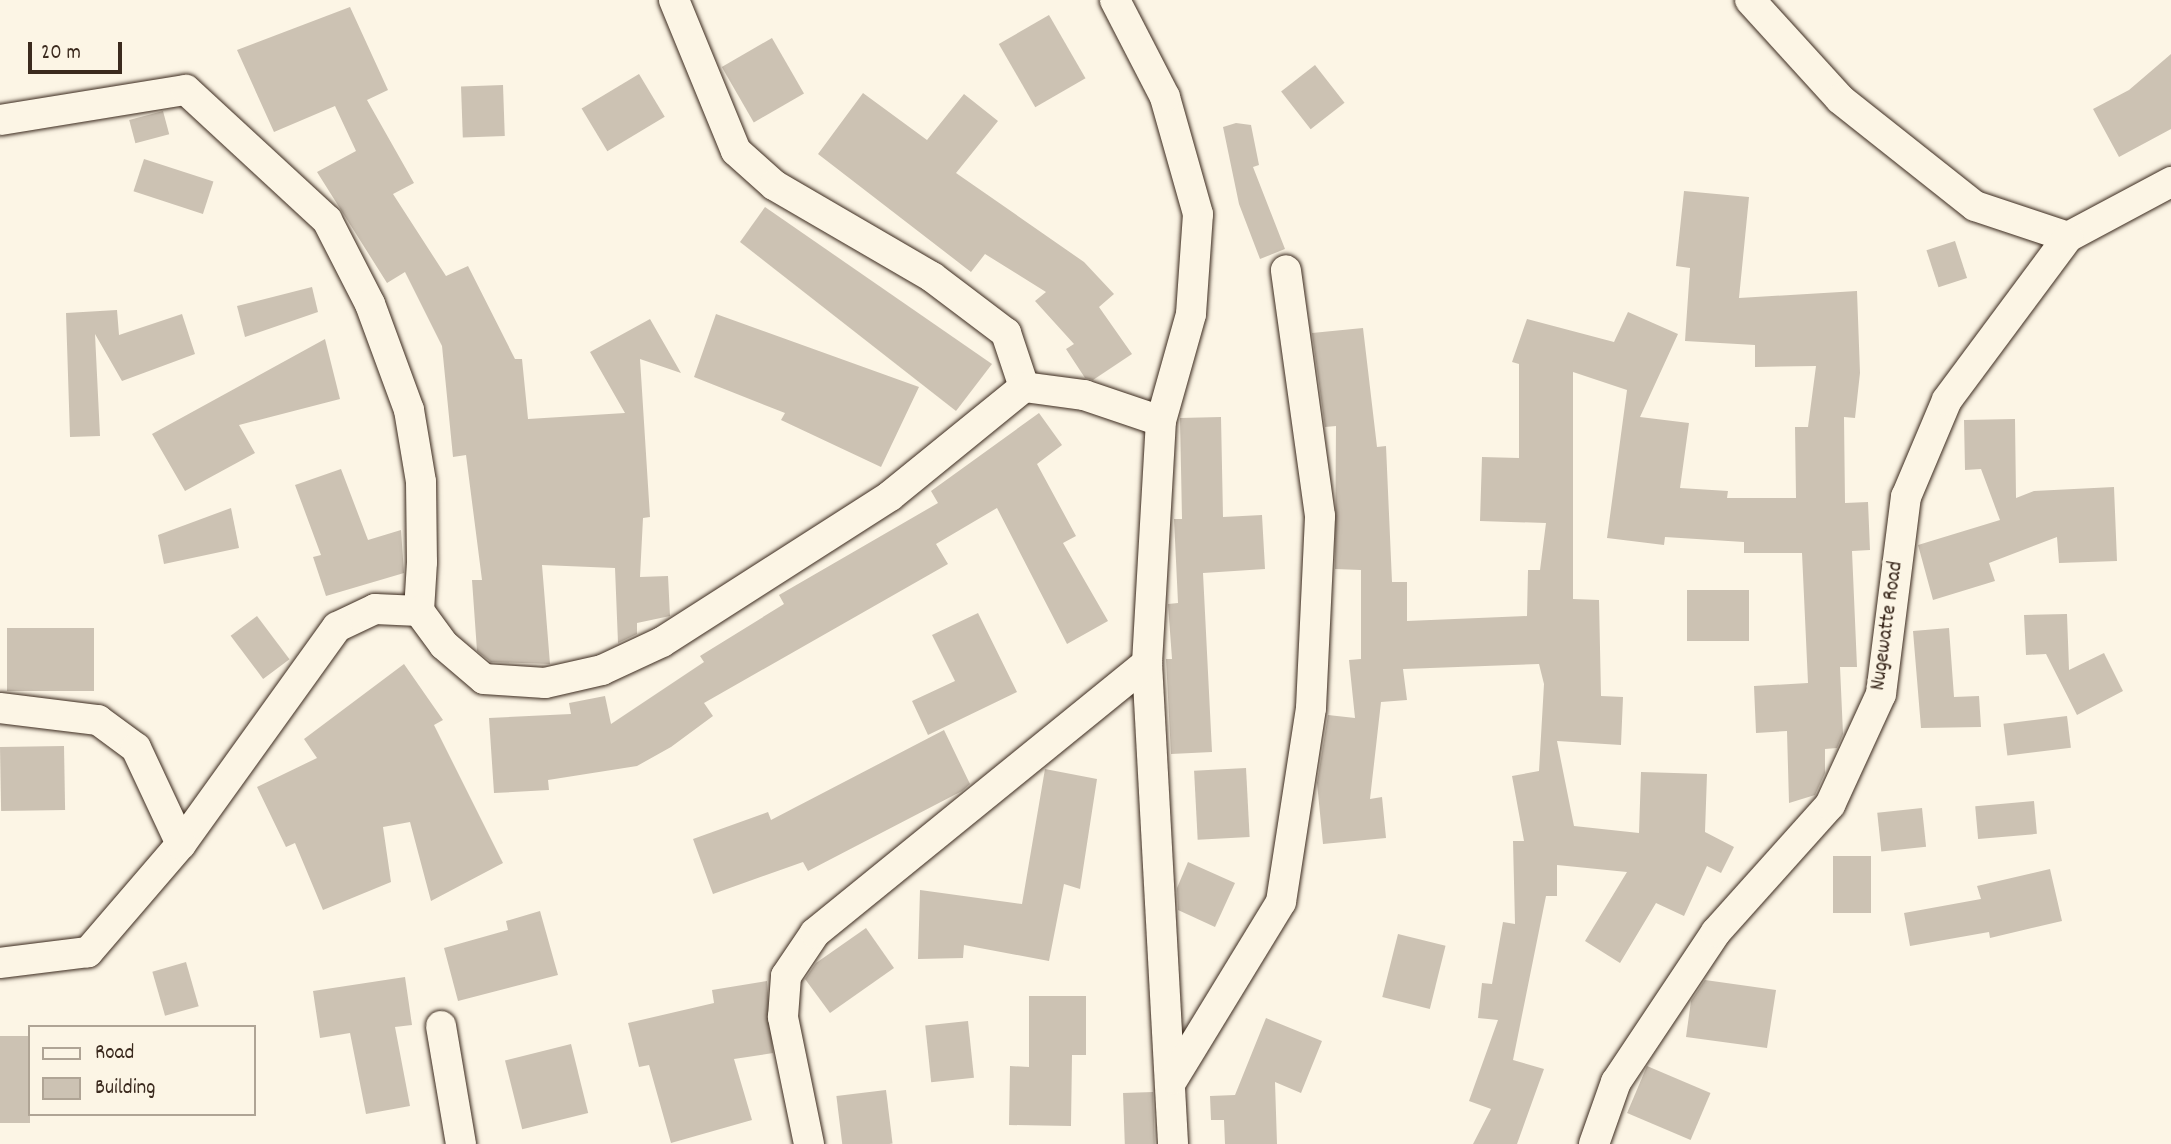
<!DOCTYPE html>
<style>
body{margin:0}
#map{position:relative;width:2171px;height:1144px;overflow:hidden;background:#fcf5e5;font-family:Dekko,sans-serif}
div>[style]{position:absolute}
[style*='--x']{left:calc(var(--x)*1px);top:calc(var(--y)*1px);width:calc(var(--w)*1px);rotate:calc(var(--a)*1deg)}
.building>*{inset:0;background:#ccc2b3;transform-origin:0 0}
.roads{filter:drop-shadow(0 0 2px #3b2a1e) drop-shadow(0 0 2px #3b2a1e)}
.minor>*{height:30px;margin:-15px;padding:0 15px;transform-origin:15px;border-radius:15px;background:#fcf5e5}
span{translate:-50% -50%;white-space:nowrap;text-align:center;line-height:1.15;-webkit-text-stroke:7px #fcf5e5;paint-order:stroke}
.street-label{font-size:21px;color:#3b2a1e}
.legend{position:absolute;left:28px;top:1025px;width:228px;height:91px;box-sizing:border-box;background:#fcf5e5;border:2px solid #afa495;margin:0;padding:9px 12px;list-style:none;font-size:21px;color:#3b2a1e}
.legend li{display:flex;align-items:center;gap:14px;height:35px}
.legend b{width:35px;border:2px solid #afa495}
.scale{position:absolute;left:28px;top:42px;width:94px;height:32px;box-sizing:border-box;border:4px solid #3b2a1e;border-top:0;padding-left:9px;font-size:21px;line-height:24px;white-space:nowrap;color:#3b2a1e;-webkit-text-stroke:5px #fcf5e5;paint-order:stroke}
</style>
<div id="map">
<div class="building">
<div style="clip-path:polygon(350px 7px,388px 90px,367px 100px,414px 183px,393px 194px,446px 276px,468px 266px,515px 359px,522px 359px,528px 419px,625px 413px,590px 352px,650px 319px,681px 373px,640px 359px,650px 517px,643px 518px,640px 577px,668px 576px,670px 616px,637px 623px,637px 634px,618px 643px,615px 568px,542px 565px,550px 664px,491px 662px,477px 651px,472px 580px,482px 580px,466px 455px,453px 457px,442px 346px,405px 272px,387px 283px,317px 172px,356px 151px,335px 106px,274px 132px,237px 50px)"></div>
<div style="left:1049px;top:15px;width:73px;height:58px;rotate:60deg"></div>
<div style="left:772px;top:38px;width:64px;height:58px;rotate:60deg"></div>
<div style="clip-path:polygon(2171px 54px,2171px 129px,2119px 157px,2093px 109px,2129px 90px)"></div>
<div style="left:1315px;top:65px;width:48px;height:43px;rotate:52deg"></div>
<div style="left:639px;top:74px;width:50px;height:67px;rotate:59deg"></div>
<div style="left:503px;top:85px;width:51px;height:42px;rotate:88deg"></div>
<div style="clip-path:polygon(863px 93px,927px 140px,964px 94px,998px 121px,956px 173px,1084px 262px,1114px 294px,1099px 307px,1132px 354px,1093px 380px,1085px 378px,1066px 349px,1074px 344px,1035px 301px,1046px 292px,985px 254px,971px 272px,818px 154px)"></div>
<div style="left:163px;top:111px;width:24px;height:35px;rotate:75deg"></div>
<div style="clip-path:polygon(1236px 123px,1251px 125px,1259px 165px,1253px 167px,1285px 249px,1260px 259px,1239px 204px,1223px 127px)"></div>
<div style="left:144px;top:159px;width:73px;height:34px;rotate:18deg"></div>
<div style="clip-path:polygon(1684px 191px,1749px 197px,1739px 298px,1857px 291px,1860px 373px,1855px 418px,1844px 417px,1845px 503px,1868px 502px,1870px 550px,1852px 551px,1857px 667px,1840px 667px,1843px 734px,1837px 748px,1825px 749px,1825px 773px,1815px 795px,1789px 803px,1787px 731px,1756px 733px,1754px 686px,1808px 683px,1802px 553px,1744px 553px,1744px 542px,1665px 537px,1664px 545px,1607px 538px,1627px 390px,1573px 372px,1573px 599px,1599px 600px,1601px 696px,1623px 697px,1621px 745px,1557px 741px,1574px 826px,1639px 833px,1641px 772px,1707px 774px,1705px 832px,1734px 847px,1721px 873px,1707px 866px,1684px 916px,1656px 903px,1620px 963px,1585px 941px,1627px 872px,1557px 865px,1557px 896px,1546px 896px,1513px 1060px,1544px 1069px,1517px 1144px,1473px 1144px,1491px 1109px,1469px 1101px,1498px 1020px,1478px 1018px,1482px 983px,1492px 984px,1503px 922px,1515px 924px,1513px 841px,1524px 841px,1512px 776px,1539px 771px,1544px 684px,1539px 664px,1403px 669px,1407px 700px,1381px 702px,1370px 799px,1382px 797px,1386px 838px,1323px 844px,1317px 783px,1328px 715px,1355px 718px,1349px 660px,1361px 659px,1361px 570px,1335px 569px,1336px 426px,1325px 427px,1312px 333px,1363px 328px,1377px 447px,1386px 446px,1392px 582px,1407px 582px,1407px 621px,1527px 616px,1528px 570px,1540px 570px,1546px 523px,1480px 521px,1482px 457px,1519px 458px,1519px 364px,1512px 362px,1527px 319px,1614px 342px,1628px 312px,1678px 334px,1640px 417px,1689px 423px,1680px 488px,1728px 491px,1727px 498px,1796px 498px,1795px 427px,1808px 427px,1816px 366px,1755px 367px,1755px 345px,1685px 341px,1690px 268px,1676px 266px)"></div>
<div style="clip-path:polygon(765px 207px,992px 364px,956px 411px,740px 242px)"></div>
<div style="left:1955px;top:241px;width:39px;height:30px;rotate:72deg"></div>
<div style="clip-path:polygon(312px 287px,318px 312px,245px 337px,237px 306px)"></div>
<div style="clip-path:polygon(117px 310px,119px 335px,182px 314px,195px 354px,122px 381px,95px 334px,100px 436px,70px 437px,66px 313px)"></div>
<div style="clip-path:polygon(716px 314px,919px 387px,881px 467px,781px 420px,785px 413px,694px 377px)"></div>
<div style="clip-path:polygon(325px 339px,340px 399px,239px 425px,255px 453px,185px 491px,152px 434px)"></div>
<div style="clip-path:polygon(1039px 413px,1062px 445px,1037px 464px,1076px 536px,1063px 543px,1108px 621px,1067px 644px,997px 508px,936px 544px,948px 564px,704px 703px,713px 716px,671px 747px,637px 766px,548px 780px,549px 790px,494px 793px,489px 718px,571px 714px,569px 703px,605px 696px,611px 724px,704px 662px,700px 656px,784px 604px,779px 595px,938px 503px,931px 491px)"></div>
<div style="clip-path:polygon(1221px 417px,1223px 517px,1262px 515px,1265px 569px,1203px 573px,1212px 752px,1171px 754px,1166px 659px,1172px 659px,1168px 604px,1178px 603px,1174px 519px,1182px 519px,1180px 418px)"></div>
<div style="clip-path:polygon(2015px 419px,2016px 498px,2034px 491px,2114px 487px,2117px 561px,2059px 563px,2057px 537px,1989px 563px,1995px 581px,1933px 600px,1918px 545px,2000px 520px,1981px 469px,1965px 470px,1964px 420px)"></div>
<div style="clip-path:polygon(341px 469px,368px 540px,401px 530px,404px 573px,326px 596px,313px 557px,321px 555px,295px 485px)"></div>
<div style="clip-path:polygon(231px 508px,239px 548px,164px 564px,158px 535px)"></div>
<div style="left:1687px;top:590px;width:62px;height:51px"></div>
<div style="clip-path:polygon(978px 613px,1017px 692px,928px 735px,912px 701px,955px 681px,932px 635px)"></div>
<div style="clip-path:polygon(2067px 614px,2069px 670px,2104px 653px,2123px 691px,2077px 715px,2046px 654px,2026px 655px,2024px 615px)"></div>
<div style="left:257px;top:616px;width:54px;height:33px;rotate:53deg"></div>
<div style="left:7px;top:628px;width:87px;height:63px"></div>
<div style="clip-path:polygon(1949px 628px,1954px 697px,1979px 696px,1981px 727px,1921px 728px,1913px 631px)"></div>
<div style="clip-path:polygon(404px 664px,443px 720px,434px 725px,503px 863px,431px 901px,410px 822px,383px 827px,391px 882px,323px 910px,295px 843px,286px 847px,257px 787px,317px 758px,304px 739px)"></div>
<div style="left:2067px;top:716px;width:32px;height:64px;rotate:83deg"></div>
<div style="clip-path:polygon(944px 730px,970px 784px,962px 791px,808px 871px,803px 862px,713px 894px,693px 839px,768px 812px,771px 820px)"></div>
<div style="left:64px;top:746px;width:64px;height:64px;rotate:89deg"></div>
<div style="left:1246px;top:768px;width:69px;height:52px;rotate:87deg"></div>
<div style="clip-path:polygon(1045px 769px,1097px 779px,1080px 889px,1064px 884px,1049px 961px,964px 945px,963px 958px,918px 959px,920px 890px,1022px 904px)"></div>
<div style="left:2034px;top:801px;width:33px;height:59px;rotate:85deg"></div>
<div style="left:1922px;top:808px;width:39px;height:45px;rotate:84deg"></div>
<div style="left:1833px;top:856px;width:38px;height:57px"></div>
<div style="clip-path:polygon(1188px 862px,1235px 883px,1215px 927px,1178px 910px,1177px 888px)"></div>
<div style="clip-path:polygon(2050px 869px,2062px 921px,1990px 938px,1989px 932px,1910px 946px,1904px 913px,1981px 899px,1977px 886px)"></div>
<div style="clip-path:polygon(540px 911px,558px 975px,458px 1001px,444px 948px,508px 930px,506px 921px)"></div>
<div style="clip-path:polygon(866px 928px,894px 968px,830px 1013px,805px 979px,816px 963px)"></div>
<div style="left:1398px;top:934px;width:49px;height:65px;rotate:14deg"></div>
<div style="left:186px;top:962px;width:46px;height:35px;rotate:74deg"></div>
<div style="clip-path:polygon(405px 977px,412px 1025px,395px 1027px,410px 1106px,366px 1114px,350px 1033px,320px 1038px,313px 991px)"></div>
<div style="clip-path:polygon(1705px 980px,1776px 990px,1767px 1048px,1686px 1037px,1691px 1001px)"></div>
<div style="clip-path:polygon(767px 981px,773px 1053px,734px 1059px,752px 1120px,671px 1143px,649px 1065px,639px 1067px,628px 1023px,714px 1003px,712px 990px)"></div>
<div style="clip-path:polygon(1029px 996px,1086px 996px,1086px 1055px,1072px 1055px,1071px 1126px,1009px 1125px,1010px 1066px,1029px 1067px)"></div>
<div style="clip-path:polygon(1266px 1018px,1322px 1041px,1301px 1093px,1275px 1082px,1277px 1144px,1225px 1144px,1224px 1120px,1211px 1120px,1210px 1096px,1235px 1095px)"></div>
<div style="left:968px;top:1021px;width:57px;height:43px;rotate:84deg"></div>
<div style="left:30px;top:1036px;width:87px;height:30px;rotate:90deg"></div>
<div style="left:571px;top:1044px;width:71px;height:68px;rotate:76deg"></div>
<div style="left:1647px;top:1066px;width:69px;height:51px;rotate:23deg"></div>
<div style="left:886px;top:1090px;width:54px;height:50px;rotate:83deg"></div>
<div style="left:1153px;top:1092px;width:52px;height:30px;rotate:88deg"></div>
</div>
<div class="roads">
<div class="minor">
<div style="--x:674;--y:0;--w:163;--a:67.7"></div>
<div style="--x:736;--y:151;--w:51;--a:41.8"></div>
<div style="--x:774;--y:185;--w:183;--a:30.2"></div>
<div style="--x:932;--y:277;--w:93;--a:37.1"></div>
<div style="--x:1006;--y:333;--w:57;--a:71.6"></div>
<div style="--x:1750;--y:0;--w:134;--a:47.7"></div>
<div style="--x:1840;--y:99;--w:172;--a:38.4"></div>
<div style="--x:1975;--y:206;--w:98;--a:18.4"></div>
<div style="--x:2068;--y:237;--w:117;--a:-28.1"></div>
<div style="--x:0;--y:120;--w:188;--a:-9.2"></div>
<div style="--x:186;--y:90;--w:192;--a:42.7"></div>
<div style="--x:327;--y:220;--w:94;--a:62.9"></div>
<div style="--x:370;--y:304;--w:113;--a:69.8"></div>
<div style="--x:409;--y:410;--w:73;--a:80.5"></div>
<div style="--x:421;--y:482;--w:80;--a:89.3"></div>
<div style="--x:422;--y:562;--w:49;--a:93.5"></div>
<div style="--x:419;--y:611;--w:44;--a:-177.4"></div>
<div style="--x:375;--y:609;--w:42;--a:154.7"></div>
<div style="--x:337;--y:627;--w:267;--a:125.7"></div>
<div style="--x:181;--y:844;--w:143;--a:130.7"></div>
<div style="--x:88;--y:952;--w:89;--a:172.9"></div>
<div style="--x:419;--y:611;--w:42;--a:53.7"></div>
<div style="--x:444;--y:645;--w:52;--a:40.4"></div>
<div style="--x:484;--y:679;--w:61;--a:3.8"></div>
<div style="--x:545;--y:683;--w:58;--a:-12.8"></div>
<div style="--x:602;--y:670;--w:66;--a:-25"></div>
<div style="--x:662;--y:642;--w:271;--a:-32.6"></div>
<div style="--x:890;--y:496;--w:173;--a:-39.1"></div>
<div style="--x:1024;--y:387;--w:61;--a:7.6"></div>
<div style="--x:1084;--y:395;--w:81;--a:18.7"></div>
<div style="--x:1147;--y:663;--w:482;--a:86.9"></div>
<div style="--x:0;--y:708;--w:99;--a:7"></div>
<div style="--x:98;--y:720;--w:47;--a:36.4"></div>
<div style="--x:136;--y:748;--w:106;--a:64.9"></div>
<div style="--x:441;--y:1026;--w:120;--a:80.4"></div>
<div style="--x:1173;--y:1079;--w:207;--a:-58.6"></div>
<div style="--x:1281;--y:902;--w:196;--a:-81.2"></div>
<div style="--x:1311;--y:708;--w:192;--a:-87.3"></div>
<div style="--x:1320;--y:516;--w:248;--a:-97.9"></div>
<div style="--x:809;--y:1144;--w:130;--a:-101.6"></div>
<div style="--x:783;--y:1017;--w:41;--a:-85.8"></div>
<div style="--x:786;--y:976;--w:52;--a:-56"></div>
<div style="--x:815;--y:933;--w:428;--a:-39.1"></div>
<div style="--x:1147;--y:663;--w:242;--a:-86.7"></div>
<div style="--x:1161;--y:421;--w:111;--a:-74.3"></div>
<div style="--x:1191;--y:314;--w:100;--a:-86"></div>
<div style="--x:1198;--y:214;--w:122;--a:-105.8"></div>
<div style="--x:1165;--y:97;--w:109;--a:-117.3"></div>
<div style="--x:1594;--y:1144;--w:66;--a:-70.5"></div>
<div style="--x:1616;--y:1082;--w:180;--a:-56.3"></div>
<div style="--x:1716;--y:932;--w:171;--a:-48.1"></div>
<div style="--x:1830;--y:805;--w:122;--a:-65.3"></div>
<div style="--x:1881;--y:694;--w:199;--a:-82.8"></div>
<div style="--x:1906;--y:497;--w:105;--a:-67.1"></div>
<div style="--x:1947;--y:400;--w:203;--a:-53.4"></div>
</div>
</div>
<div class="street-label">
<span style="left:1888px;top:626px;rotate:-82deg">Nugewatte Road</span>
</div>
<ul class="legend">
<li><b style="height:9px;background:#fcf5e5"></b>Road</li>
<li><b style="height:19px;background:#ccc2b3"></b>Building</li>
</ul>
<div class="scale">20 m</div>
</div>
